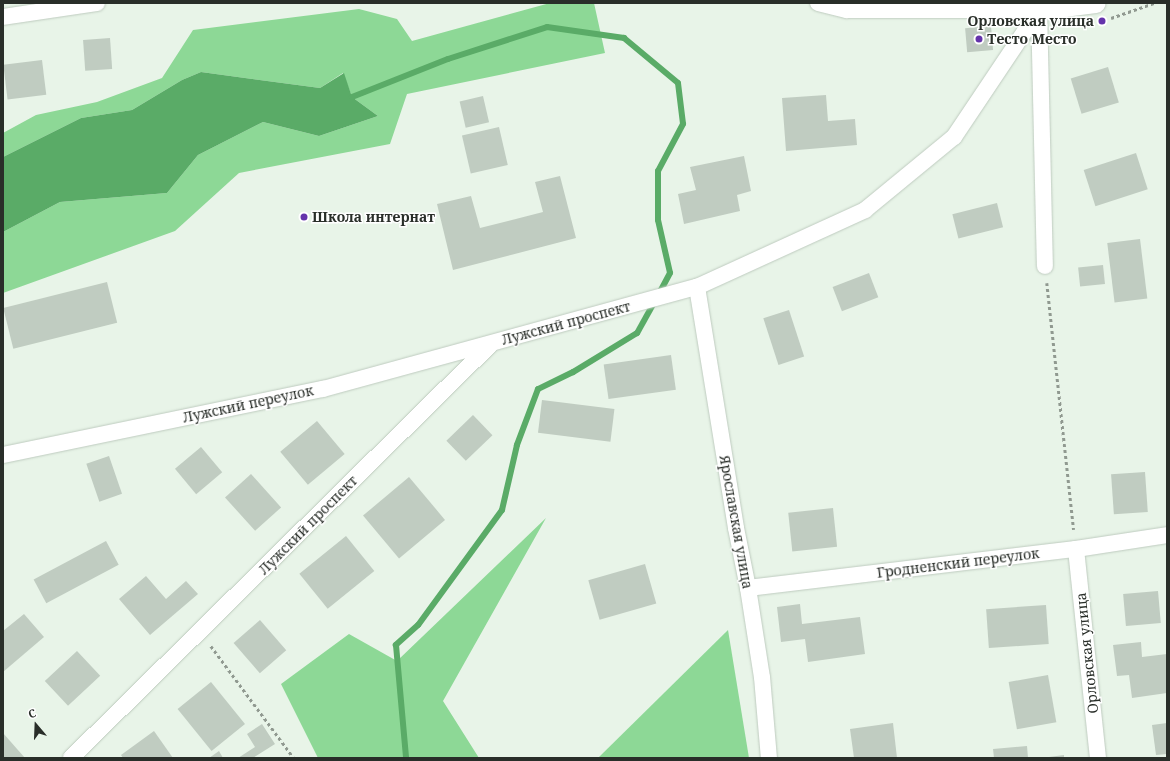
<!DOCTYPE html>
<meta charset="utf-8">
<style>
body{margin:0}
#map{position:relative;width:1170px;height:761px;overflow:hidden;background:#e8f4e8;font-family:"Noto Serif",serif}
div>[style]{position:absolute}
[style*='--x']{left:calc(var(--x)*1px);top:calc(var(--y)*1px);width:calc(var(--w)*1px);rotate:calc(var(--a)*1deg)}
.green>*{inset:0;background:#8dd896}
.water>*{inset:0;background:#5aab67}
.stream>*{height:6px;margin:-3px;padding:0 3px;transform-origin:3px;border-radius:3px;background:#5aab67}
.building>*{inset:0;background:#c0ccc1;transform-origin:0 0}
.path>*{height:2.5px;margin-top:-1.25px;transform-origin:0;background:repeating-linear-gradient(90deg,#909990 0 3px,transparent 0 6px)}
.roads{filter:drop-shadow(0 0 1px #becbbf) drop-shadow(0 0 1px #becbbf)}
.minor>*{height:16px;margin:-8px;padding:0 8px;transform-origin:8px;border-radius:8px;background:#fff}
.tertiary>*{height:20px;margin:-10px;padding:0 10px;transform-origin:10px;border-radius:10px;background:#fff}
.dots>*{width:11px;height:11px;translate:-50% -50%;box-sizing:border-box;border:2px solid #fff;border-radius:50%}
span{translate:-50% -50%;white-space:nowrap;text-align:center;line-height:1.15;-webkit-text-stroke:3px #fff;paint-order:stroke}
.poi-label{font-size:14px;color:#292e29;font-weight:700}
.right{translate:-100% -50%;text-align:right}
.left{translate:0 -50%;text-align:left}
.street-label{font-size:14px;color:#292e29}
.frame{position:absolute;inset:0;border:4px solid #292e29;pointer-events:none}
.north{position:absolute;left:16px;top:705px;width:40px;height:40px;-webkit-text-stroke:3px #fff;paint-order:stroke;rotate:341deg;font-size:11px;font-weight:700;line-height:16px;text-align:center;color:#292e29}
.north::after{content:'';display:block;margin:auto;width:14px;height:18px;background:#292e29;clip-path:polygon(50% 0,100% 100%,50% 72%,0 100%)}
</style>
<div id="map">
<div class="green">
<div style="clip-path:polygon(550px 3px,594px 3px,605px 53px,407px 94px,390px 144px,239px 173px,175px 231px,3px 293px,3px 232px,60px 202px,167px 193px,198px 155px,263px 122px,319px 136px,378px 116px,352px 97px,343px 73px,320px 88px,201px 72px,182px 80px,132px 110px,81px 118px,3px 157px,3px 133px,36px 115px,97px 102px,162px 78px,193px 30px,359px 9px,397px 19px,412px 41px)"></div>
<div style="clip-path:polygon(546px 518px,443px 701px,479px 758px,318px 758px,281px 684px,349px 634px,397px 661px)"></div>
<div style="clip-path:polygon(728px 630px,749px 758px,598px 758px)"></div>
</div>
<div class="water">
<div style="clip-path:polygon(201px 72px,320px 88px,344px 73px,352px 97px,378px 116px,319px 136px,263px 122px,198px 155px,167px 193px,60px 202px,3px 232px,3px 157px,81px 118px,132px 110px,182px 80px)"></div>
</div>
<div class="stream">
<div style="--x:352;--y:97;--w:103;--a:-21.6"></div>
<div style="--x:448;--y:59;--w:104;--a:-17.9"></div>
<div style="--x:547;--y:27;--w:78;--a:8.1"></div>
<div style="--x:624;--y:38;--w:70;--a:39.8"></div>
<div style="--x:678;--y:83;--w:41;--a:83"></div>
<div style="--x:683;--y:124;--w:53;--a:118"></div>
<div style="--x:658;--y:171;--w:49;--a:90"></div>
<div style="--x:658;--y:220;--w:54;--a:77.2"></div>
<div style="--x:670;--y:273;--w:30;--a:118"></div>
<div style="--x:656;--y:299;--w:39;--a:119"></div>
<div style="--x:637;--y:333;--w:75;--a:148.6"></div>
<div style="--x:573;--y:372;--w:39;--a:154"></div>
<div style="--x:538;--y:389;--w:60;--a:110.6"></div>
<div style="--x:517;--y:445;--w:67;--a:103"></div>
<div style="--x:502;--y:510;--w:142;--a:126.1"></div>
<div style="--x:418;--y:625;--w:30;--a:138"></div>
<div style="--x:396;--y:645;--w:113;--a:84.9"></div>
</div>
<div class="building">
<div style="left:991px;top:26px;width:24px;height:26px;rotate:85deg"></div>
<div style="left:110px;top:38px;width:31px;height:27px;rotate:86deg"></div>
<div style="left:42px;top:60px;width:35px;height:39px;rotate:83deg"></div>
<div style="left:1108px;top:67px;width:37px;height:39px;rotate:73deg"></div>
<div style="clip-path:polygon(826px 95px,828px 121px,855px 119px,857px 145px,786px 151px,782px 98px)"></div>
<div style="left:483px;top:96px;width:27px;height:24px;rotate:77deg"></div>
<div style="left:499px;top:127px;width:39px;height:38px;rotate:77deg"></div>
<div style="left:1136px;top:153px;width:38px;height:55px;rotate:72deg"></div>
<div style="clip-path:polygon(744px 156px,751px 191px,737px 195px,740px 211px,684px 224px,678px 194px,696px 190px,690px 167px)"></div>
<div style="clip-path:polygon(560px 176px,576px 238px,453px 270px,437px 204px,471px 196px,480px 228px,543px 212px,535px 182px)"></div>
<div style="left:997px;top:203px;width:25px;height:46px;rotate:76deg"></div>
<div style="left:1140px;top:239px;width:60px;height:33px;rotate:83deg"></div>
<div style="left:1103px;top:265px;width:19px;height:25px;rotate:84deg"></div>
<div style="left:869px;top:273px;width:26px;height:39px;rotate:69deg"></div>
<div style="left:107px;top:282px;width:42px;height:107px;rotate:76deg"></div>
<div style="left:789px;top:310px;width:49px;height:27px;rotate:72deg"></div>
<div style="left:671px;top:355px;width:35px;height:68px;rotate:82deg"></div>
<div style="left:542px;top:400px;width:73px;height:33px;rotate:7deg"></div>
<div style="left:473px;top:415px;width:28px;height:37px;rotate:46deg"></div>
<div style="left:317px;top:421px;width:43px;height:48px;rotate:50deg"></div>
<div style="left:201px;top:447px;width:33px;height:34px;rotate:50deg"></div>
<div style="left:109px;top:456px;width:40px;height:24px;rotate:71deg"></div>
<div style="left:1145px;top:472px;width:40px;height:34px;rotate:86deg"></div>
<div style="left:251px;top:474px;width:45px;height:35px;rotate:48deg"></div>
<div style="left:409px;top:477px;width:56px;height:60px;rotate:50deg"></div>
<div style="left:833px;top:508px;width:39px;height:45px;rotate:84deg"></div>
<div style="left:346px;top:536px;width:45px;height:60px;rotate:51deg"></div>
<div style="left:106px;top:541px;width:27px;height:82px;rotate:62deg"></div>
<div style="left:645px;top:564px;width:41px;height:59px;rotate:74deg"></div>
<div style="clip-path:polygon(146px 576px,166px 599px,186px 581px,198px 594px,150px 635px,119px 599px)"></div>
<div style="left:1158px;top:591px;width:32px;height:35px;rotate:85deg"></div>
<div style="clip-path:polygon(800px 604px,802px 624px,860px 617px,865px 654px,808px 662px,805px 639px,781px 642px,777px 607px)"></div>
<div style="left:1046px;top:605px;width:39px;height:60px;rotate:86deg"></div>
<div style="clip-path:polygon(24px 614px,44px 637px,3px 672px,3px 631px)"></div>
<div style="left:260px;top:620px;width:40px;height:35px;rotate:49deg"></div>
<div style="clip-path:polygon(1141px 642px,1142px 657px,1167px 654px,1167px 693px,1132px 698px,1129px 675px,1117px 676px,1113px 645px)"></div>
<div style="left:77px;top:651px;width:34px;height:44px;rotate:47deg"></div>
<div style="left:1048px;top:675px;width:48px;height:40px;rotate:80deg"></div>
<div style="left:211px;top:682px;width:54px;height:43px;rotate:51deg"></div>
<div style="clip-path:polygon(893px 723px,897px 758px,854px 758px,850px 729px)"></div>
<div style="clip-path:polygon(1167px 723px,1167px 754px,1156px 755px,1152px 725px)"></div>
<div style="clip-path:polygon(262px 724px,275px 744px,253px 758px,238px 758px,255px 747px,247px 734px)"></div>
<div style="clip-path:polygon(154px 731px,173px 758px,123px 758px,121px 755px)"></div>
<div style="clip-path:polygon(3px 733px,25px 758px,3px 758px)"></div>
<div style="clip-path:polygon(1027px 746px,1028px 758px,994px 758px,993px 749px)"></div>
<div style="clip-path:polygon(219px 751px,223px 758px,209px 758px)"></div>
<div style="clip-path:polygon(1064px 755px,1064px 758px,1049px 758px,1049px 757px)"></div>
</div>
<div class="path">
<div style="--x:1111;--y:18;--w:46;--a:-19.2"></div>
<div style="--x:1047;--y:283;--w:248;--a:83.8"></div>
<div style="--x:211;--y:646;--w:139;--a:53.5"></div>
</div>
<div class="roads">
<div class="minor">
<div style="--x:818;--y:3;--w:30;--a:14"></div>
<div style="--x:847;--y:10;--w:192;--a:0"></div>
<div style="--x:1039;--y:7;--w:259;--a:88.7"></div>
<div style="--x:3;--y:17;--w:95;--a:-8.5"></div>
<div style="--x:697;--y:287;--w:244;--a:80.8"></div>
<div style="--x:736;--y:528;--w:61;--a:78.7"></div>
<div style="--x:748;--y:588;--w:90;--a:81.1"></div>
<div style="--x:762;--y:677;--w:81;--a:85.1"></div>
<div style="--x:3;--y:455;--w:327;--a:-11.7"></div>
<div style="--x:323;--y:389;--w:388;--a:-15.3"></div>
<div style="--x:697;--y:287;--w:185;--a:-24.6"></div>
<div style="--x:865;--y:210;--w:115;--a:-39.4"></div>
<div style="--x:954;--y:137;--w:153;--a:-56.2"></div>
<div style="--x:1076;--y:549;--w:210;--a:84"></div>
<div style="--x:748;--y:588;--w:330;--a:-6.8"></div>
<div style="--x:1076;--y:549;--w:92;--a:-8.7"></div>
<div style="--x:71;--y:758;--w:588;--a:-44.59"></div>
</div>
<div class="tertiary">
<div style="--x:1039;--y:10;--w:57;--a:-7"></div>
</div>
</div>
<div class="dots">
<div style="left:1102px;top:21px;background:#6433ab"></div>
<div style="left:979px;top:39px;background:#6433ab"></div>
<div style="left:304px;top:217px;background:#6433ab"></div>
</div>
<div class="poi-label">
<span class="right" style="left:1094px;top:21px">Орловская улица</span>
<span class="left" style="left:987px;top:39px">Тесто Место</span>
<span class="left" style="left:312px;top:217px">Школа интернат</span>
</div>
<div class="street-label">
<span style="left:566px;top:323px;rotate:-15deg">Лужский проспект</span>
<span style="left:248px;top:404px;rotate:-12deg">Лужский переулок</span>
<span style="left:736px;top:522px;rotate:80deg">Ярославская улица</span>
<span style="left:308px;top:525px;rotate:-45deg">Лужский проспект</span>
<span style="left:958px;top:563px;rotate:-7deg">Гродненский переулок</span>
<span style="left:1087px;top:653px;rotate:-96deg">Орловская улица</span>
</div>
<div class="frame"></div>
<div class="north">С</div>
</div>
